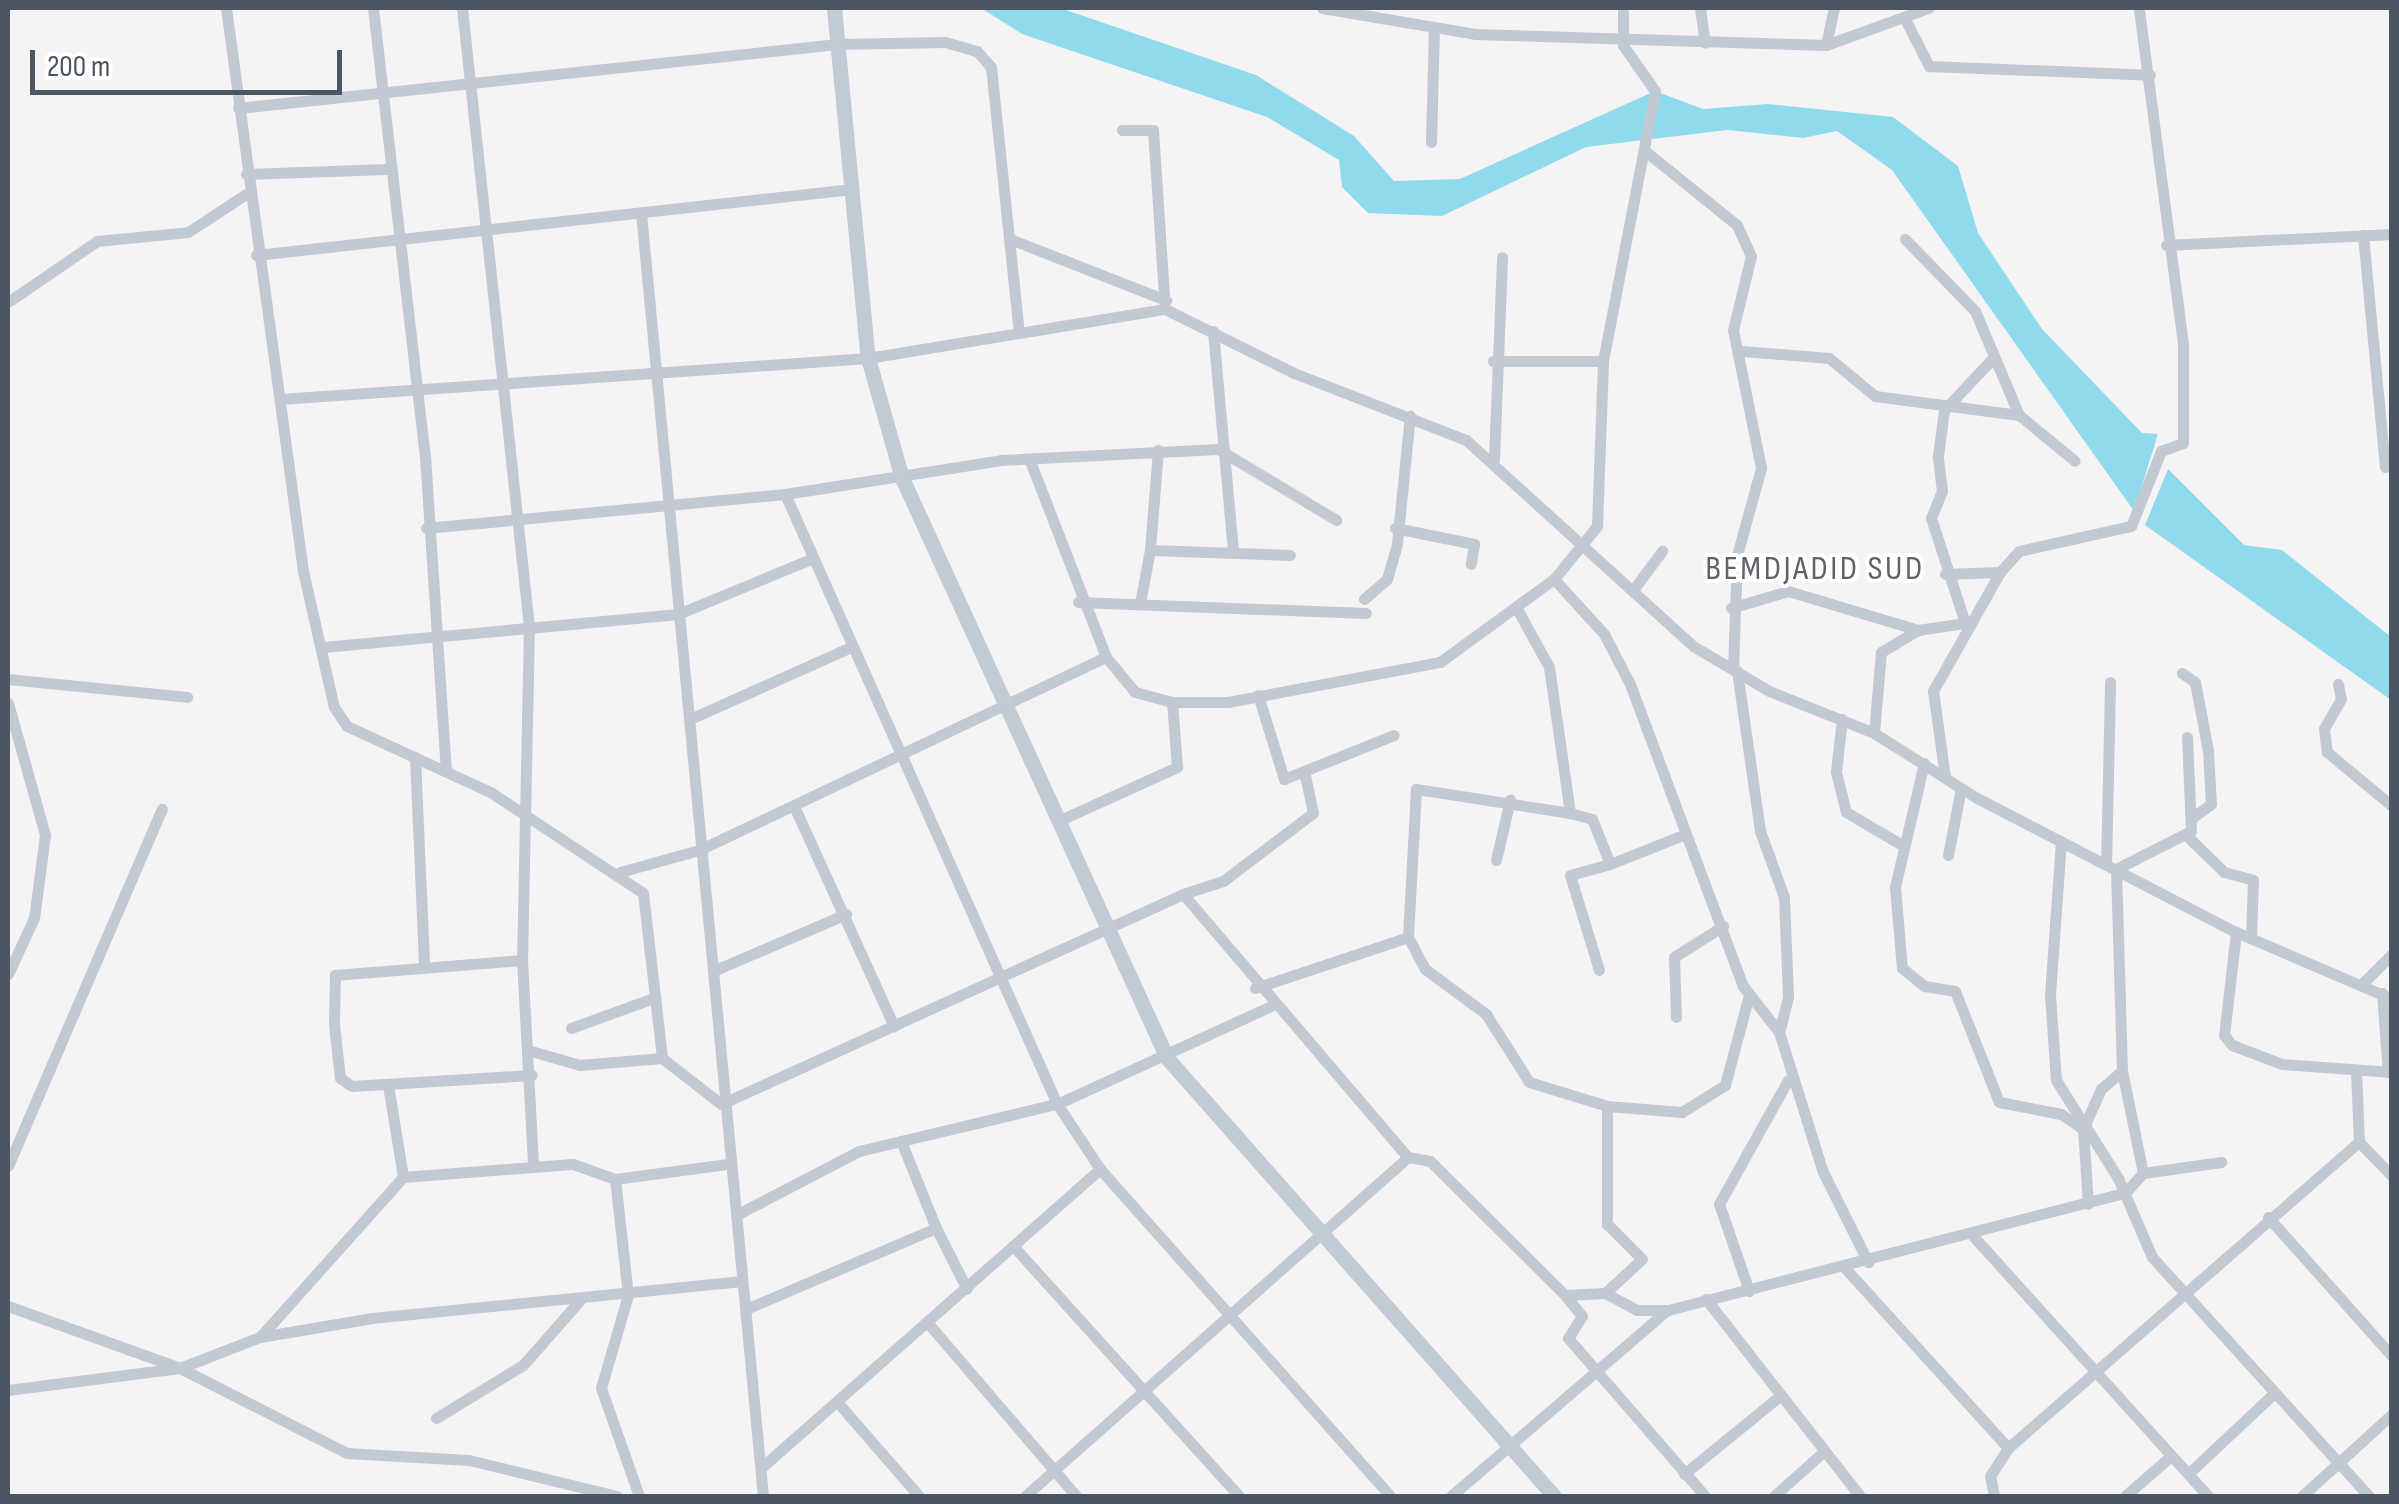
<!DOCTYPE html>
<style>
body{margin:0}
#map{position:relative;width:2399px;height:1504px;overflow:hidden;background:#f5f3f3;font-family:"Sofia Sans Condensed",sans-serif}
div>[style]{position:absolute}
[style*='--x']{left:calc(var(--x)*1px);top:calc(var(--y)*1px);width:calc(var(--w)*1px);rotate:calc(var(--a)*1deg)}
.water>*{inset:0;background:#90daee}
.street>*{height:11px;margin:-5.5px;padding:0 5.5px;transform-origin:5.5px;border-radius:5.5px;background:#c1cad2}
.secondary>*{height:15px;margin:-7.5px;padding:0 7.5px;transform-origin:7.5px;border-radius:7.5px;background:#c1cbd6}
span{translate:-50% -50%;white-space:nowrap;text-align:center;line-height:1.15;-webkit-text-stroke:8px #fff;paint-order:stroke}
.neighbourhood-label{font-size:35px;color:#5f6368;letter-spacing:2.5px}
.frame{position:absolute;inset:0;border:10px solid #4a5661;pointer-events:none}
.scale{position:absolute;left:30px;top:50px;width:312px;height:45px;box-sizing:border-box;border:5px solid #4a5661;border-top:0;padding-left:12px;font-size:30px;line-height:35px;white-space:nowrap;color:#4a5661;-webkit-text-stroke:8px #fff;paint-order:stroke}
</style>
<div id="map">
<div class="water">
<div style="clip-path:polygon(981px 8px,1060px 8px,1256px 75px,1354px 136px,1394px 181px,1460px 179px,1655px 91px,1703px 109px,1768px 104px,1893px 117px,1958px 166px,1978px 233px,2042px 329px,2142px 433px,2158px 434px,2134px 511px,1892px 170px,1837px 131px,1803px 138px,1727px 130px,1586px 147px,1442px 216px,1368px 213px,1342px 187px,1339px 160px,1267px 117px,1022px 34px)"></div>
<div style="clip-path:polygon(2168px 469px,2244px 545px,2282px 550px,2391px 637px,2391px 700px,2145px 525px)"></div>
</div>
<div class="street">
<div style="--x:226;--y:8;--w:568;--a:82.21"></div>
<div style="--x:303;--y:571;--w:139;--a:77.2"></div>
<div style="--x:334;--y:707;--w:23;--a:56"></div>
<div style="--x:347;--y:726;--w:160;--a:24.8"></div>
<div style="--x:492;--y:793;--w:181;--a:33.5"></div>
<div style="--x:643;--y:893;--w:166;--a:83.4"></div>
<div style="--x:373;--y:8;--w:451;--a:83.4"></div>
<div style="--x:425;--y:456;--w:315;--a:86.2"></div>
<div style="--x:462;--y:8;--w:623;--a:83.82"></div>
<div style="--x:529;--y:627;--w:333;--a:91.2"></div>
<div style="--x:522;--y:960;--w:188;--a:175.4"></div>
<div style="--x:335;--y:975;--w:49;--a:91.2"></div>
<div style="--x:334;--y:1024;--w:54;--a:83.7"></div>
<div style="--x:340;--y:1078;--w:14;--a:34"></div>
<div style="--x:352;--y:1086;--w:180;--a:-3.5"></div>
<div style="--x:1322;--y:8;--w:155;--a:9.6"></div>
<div style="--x:1475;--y:34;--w:351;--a:1.8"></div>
<div style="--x:1826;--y:45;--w:109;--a:-19.9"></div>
<div style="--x:1700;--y:8;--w:35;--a:82"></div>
<div style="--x:1906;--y:21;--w:51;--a:62.9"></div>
<div style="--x:1929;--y:66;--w:221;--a:2.3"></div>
<div style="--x:1826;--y:45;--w:38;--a:-78"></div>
<div style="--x:238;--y:108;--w:603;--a:-6.09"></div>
<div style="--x:838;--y:44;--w:107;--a:-1.1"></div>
<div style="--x:945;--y:42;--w:33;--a:16"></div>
<div style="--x:977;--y:51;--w:21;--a:49"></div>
<div style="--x:991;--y:67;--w:266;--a:84"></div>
<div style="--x:1122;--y:130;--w:31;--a:0"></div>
<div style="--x:1153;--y:130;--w:179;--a:86.2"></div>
<div style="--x:1431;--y:142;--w:113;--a:-88.5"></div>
<div style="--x:1644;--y:150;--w:119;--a:38.9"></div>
<div style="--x:1737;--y:225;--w:34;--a:66"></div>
<div style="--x:1751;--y:256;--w:76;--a:103.7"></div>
<div style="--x:1733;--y:330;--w:141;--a:78.5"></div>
<div style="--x:1761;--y:468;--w:90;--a:105.4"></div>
<div style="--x:1737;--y:555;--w:114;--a:92"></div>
<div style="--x:246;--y:174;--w:140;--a:-2"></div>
<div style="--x:641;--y:213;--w:1289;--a:84.57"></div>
<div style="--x:2363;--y:235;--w:233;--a:84.6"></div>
<div style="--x:1010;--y:239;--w:168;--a:21.4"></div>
<div style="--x:1905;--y:239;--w:100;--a:45.8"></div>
<div style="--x:1975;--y:311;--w:113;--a:67.1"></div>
<div style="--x:2166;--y:245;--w:226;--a:-2.8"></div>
<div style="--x:256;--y:255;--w:600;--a:-6.32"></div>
<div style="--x:8;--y:302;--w:108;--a:-34.4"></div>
<div style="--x:97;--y:241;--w:91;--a:-5.6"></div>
<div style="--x:188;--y:232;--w:69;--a:-33.2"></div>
<div style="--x:1213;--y:331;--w:220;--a:84.8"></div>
<div style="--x:1742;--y:351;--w:87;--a:4.6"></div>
<div style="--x:1829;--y:358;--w:60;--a:39.6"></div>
<div style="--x:1875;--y:396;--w:145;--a:7.5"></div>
<div style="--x:2019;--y:415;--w:72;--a:39.4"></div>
<div style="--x:1493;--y:361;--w:110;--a:0"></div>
<div style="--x:280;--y:399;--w:589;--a:-3.99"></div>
<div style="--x:868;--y:358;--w:301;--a:-9.4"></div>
<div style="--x:1165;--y:309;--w:144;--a:26.4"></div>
<div style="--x:1294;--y:373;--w:185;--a:21.3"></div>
<div style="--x:1466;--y:440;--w:307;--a:42.2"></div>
<div style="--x:1693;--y:646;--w:88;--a:30.6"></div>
<div style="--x:1769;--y:691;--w:113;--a:21.8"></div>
<div style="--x:1874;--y:733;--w:122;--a:32.3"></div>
<div style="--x:1977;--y:798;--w:292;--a:27.4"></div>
<div style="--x:2236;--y:932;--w:170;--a:23.2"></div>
<div style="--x:1158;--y:450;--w:100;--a:94.6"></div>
<div style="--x:1150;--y:550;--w:140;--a:2"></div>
<div style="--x:1494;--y:459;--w:202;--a:-87.7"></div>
<div style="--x:1030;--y:461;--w:210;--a:68.8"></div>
<div style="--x:1106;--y:657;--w:45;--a:50.4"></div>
<div style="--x:1135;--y:692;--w:38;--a:15"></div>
<div style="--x:1172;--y:702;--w:56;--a:0"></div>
<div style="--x:1228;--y:702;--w:216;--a:-10.7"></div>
<div style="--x:1440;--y:662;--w:141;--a:-36.1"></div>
<div style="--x:1554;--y:579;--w:68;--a:-50.9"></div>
<div style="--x:1597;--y:526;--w:165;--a:-87.9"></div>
<div style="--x:1603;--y:361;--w:275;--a:-79.1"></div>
<div style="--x:1655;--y:91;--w:56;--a:-124.8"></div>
<div style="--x:1623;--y:45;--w:37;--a:-90"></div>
<div style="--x:785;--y:494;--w:668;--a:65.97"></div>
<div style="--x:1057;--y:1104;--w:78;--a:56.5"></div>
<div style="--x:1100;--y:1169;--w:437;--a:48.4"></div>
<div style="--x:426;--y:528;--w:361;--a:-5.4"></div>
<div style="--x:785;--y:494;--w:219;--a:-8.9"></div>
<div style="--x:1001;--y:460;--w:217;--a:-2.9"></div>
<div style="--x:1218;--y:449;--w:138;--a:31"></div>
<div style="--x:1395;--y:528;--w:81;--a:11.4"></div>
<div style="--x:1474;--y:544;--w:20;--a:99"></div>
<div style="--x:1945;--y:574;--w:55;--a:-2.1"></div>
<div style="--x:2000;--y:572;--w:28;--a:-48"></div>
<div style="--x:2019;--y:551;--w:115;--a:-12.6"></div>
<div style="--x:2131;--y:526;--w:81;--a:-68.2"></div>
<div style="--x:2161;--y:451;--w:23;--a:-20"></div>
<div style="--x:2183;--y:443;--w:99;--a:-90"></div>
<div style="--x:2183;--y:344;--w:339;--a:-97.5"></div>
<div style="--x:1554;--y:579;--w:74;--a:47.7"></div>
<div style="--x:1604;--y:634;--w:56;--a:62.5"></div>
<div style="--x:1630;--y:684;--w:322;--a:69.5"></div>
<div style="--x:1743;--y:986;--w:58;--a:52"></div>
<div style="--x:1779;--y:1032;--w:147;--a:72.6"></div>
<div style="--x:1823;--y:1172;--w:101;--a:63.4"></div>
<div style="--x:1633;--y:590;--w:49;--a:-53.4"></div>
<div style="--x:1141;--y:598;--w:49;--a:-79.4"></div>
<div style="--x:1364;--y:599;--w:30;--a:-41"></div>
<div style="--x:1387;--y:579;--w:37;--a:-74"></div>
<div style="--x:1397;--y:543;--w:128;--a:-84.2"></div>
<div style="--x:1078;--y:602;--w:288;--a:2.2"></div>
<div style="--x:1516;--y:607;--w:68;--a:61.2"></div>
<div style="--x:1549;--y:667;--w:148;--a:81.8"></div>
<div style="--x:1570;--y:813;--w:23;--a:15"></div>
<div style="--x:1592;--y:819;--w:48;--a:68.2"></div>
<div style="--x:1610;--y:864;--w:79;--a:-21.7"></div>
<div style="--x:1731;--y:608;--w:59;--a:-16.6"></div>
<div style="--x:1788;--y:591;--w:136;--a:16.7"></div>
<div style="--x:323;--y:647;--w:357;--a:-5.3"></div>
<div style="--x:678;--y:614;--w:146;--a:-22.5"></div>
<div style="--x:1737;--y:671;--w:162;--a:81.8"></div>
<div style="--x:1760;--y:831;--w:70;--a:70"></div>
<div style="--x:1784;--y:897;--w:100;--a:87.7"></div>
<div style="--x:1788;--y:997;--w:36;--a:104"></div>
<div style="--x:2182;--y:673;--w:16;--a:35"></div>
<div style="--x:2195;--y:682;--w:70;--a:79.3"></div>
<div style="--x:2208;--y:751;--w:53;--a:86.8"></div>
<div style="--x:2211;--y:804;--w:22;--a:144"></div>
<div style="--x:8;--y:679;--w:180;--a:5.7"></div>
<div style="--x:2338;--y:684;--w:15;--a:79"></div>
<div style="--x:2341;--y:699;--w:34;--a:120"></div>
<div style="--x:2324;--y:729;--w:23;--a:83"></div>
<div style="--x:2327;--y:752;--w:85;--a:39.7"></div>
<div style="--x:1258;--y:695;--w:88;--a:72.8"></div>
<div style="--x:1284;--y:779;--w:118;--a:-21.8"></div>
<div style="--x:8;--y:703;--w:137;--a:74.3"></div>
<div style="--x:45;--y:835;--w:84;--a:97.5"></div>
<div style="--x:34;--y:918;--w:62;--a:114.9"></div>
<div style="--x:690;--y:719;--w:176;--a:-24.1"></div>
<div style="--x:1842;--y:719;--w:53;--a:96.5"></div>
<div style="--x:1836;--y:772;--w:41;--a:76"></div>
<div style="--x:1846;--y:812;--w:67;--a:30.4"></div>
<div style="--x:1874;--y:733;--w:81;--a:-85.1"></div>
<div style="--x:1881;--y:652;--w:43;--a:-30.7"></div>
<div style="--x:1918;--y:630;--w:48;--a:-8.5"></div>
<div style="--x:1965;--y:623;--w:110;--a:-107.9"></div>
<div style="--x:1931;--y:518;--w:29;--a:-68"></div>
<div style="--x:1942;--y:491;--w:35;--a:-97"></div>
<div style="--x:1938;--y:456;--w:46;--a:-82.6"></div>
<div style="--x:1944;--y:410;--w:73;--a:-46.7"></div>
<div style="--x:415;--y:757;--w:210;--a:87.5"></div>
<div style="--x:1924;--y:763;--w:127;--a:103.2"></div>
<div style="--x:1895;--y:887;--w:81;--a:85.1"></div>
<div style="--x:1902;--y:968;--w:28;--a:39"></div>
<div style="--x:1924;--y:986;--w:31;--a:9"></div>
<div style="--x:1955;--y:991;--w:119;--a:68.4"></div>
<div style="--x:1999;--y:1102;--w:63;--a:11"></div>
<div style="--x:2061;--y:1114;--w:27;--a:34"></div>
<div style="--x:2083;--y:1129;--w:75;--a:86.2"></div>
<div style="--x:1945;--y:777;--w:87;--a:-97.9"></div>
<div style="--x:1933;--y:691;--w:137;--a:-60.6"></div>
<div style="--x:794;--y:806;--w:242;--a:65.6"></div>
<div style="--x:1570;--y:813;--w:156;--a:-171.1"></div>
<div style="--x:1416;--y:789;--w:148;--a:93.1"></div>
<div style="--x:1408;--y:937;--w:36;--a:62"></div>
<div style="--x:1425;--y:969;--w:76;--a:36.4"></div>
<div style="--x:1486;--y:1014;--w:80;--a:57.7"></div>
<div style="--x:1529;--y:1082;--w:82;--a:17.1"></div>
<div style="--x:1607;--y:1106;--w:118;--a:90"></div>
<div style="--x:1607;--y:1224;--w:49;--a:45"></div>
<div style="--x:1642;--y:1259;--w:50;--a:137.4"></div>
<div style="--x:1058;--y:821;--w:131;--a:-24.4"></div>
<div style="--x:1177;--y:767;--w:65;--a:-94.4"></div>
<div style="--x:2186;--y:835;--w:53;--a:44.2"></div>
<div style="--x:2224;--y:872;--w:30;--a:15"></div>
<div style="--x:2253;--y:880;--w:57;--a:92"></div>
<div style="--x:2061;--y:841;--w:154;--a:94.1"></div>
<div style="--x:2050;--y:995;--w:85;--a:86"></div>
<div style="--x:2056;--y:1080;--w:116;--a:57.7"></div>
<div style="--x:2118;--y:1178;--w:86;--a:66.7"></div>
<div style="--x:2152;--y:1257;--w:323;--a:47.8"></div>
<div style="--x:1948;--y:855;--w:68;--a:-79"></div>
<div style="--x:1496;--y:860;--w:62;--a:-76.9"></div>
<div style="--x:2106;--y:864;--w:182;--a:-88.7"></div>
<div style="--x:620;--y:872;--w:82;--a:-15.6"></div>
<div style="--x:699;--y:850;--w:450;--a:-25.4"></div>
<div style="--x:1183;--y:894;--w:42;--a:-18"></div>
<div style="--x:1223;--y:881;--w:113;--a:-37.1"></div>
<div style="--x:1313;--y:813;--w:38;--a:-102"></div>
<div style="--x:2236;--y:932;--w:104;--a:96.6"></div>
<div style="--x:2224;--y:1035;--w:13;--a:51"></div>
<div style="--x:2232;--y:1045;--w:53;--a:20.8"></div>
<div style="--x:2282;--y:1064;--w:110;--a:4.2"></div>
<div style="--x:522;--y:960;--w:206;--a:86.9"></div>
<div style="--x:1599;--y:970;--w:99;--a:-107"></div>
<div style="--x:1570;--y:875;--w:41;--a:-15.4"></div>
<div style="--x:713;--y:971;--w:145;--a:-23.2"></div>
<div style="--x:2363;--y:983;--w:41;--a:-45"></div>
<div style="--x:1255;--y:988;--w:161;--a:-18.4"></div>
<div style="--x:2382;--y:993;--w:79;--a:85.7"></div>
<div style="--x:1676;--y:1017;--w:60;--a:-91.9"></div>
<div style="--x:1674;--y:957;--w:58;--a:-32.3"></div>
<div style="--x:571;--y:1028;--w:90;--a:-20"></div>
<div style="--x:531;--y:1051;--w:51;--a:15.9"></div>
<div style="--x:580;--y:1065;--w:82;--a:-4.9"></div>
<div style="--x:662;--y:1058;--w:75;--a:37.9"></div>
<div style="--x:721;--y:1104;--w:507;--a:-24.44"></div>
<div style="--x:1183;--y:894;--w:346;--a:49.5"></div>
<div style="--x:1408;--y:1157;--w:22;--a:10"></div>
<div style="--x:1430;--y:1161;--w:190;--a:44.8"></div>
<div style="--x:1565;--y:1295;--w:27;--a:51"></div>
<div style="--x:1582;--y:1316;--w:26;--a:122"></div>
<div style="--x:1568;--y:1338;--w:209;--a:49.1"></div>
<div style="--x:2356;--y:1071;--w:71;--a:87.6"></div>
<div style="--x:2359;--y:1142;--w:47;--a:45.9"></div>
<div style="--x:388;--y:1085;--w:93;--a:80.7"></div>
<div style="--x:1607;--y:1106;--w:75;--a:4.6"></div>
<div style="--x:1682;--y:1112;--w:51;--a:-32.1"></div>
<div style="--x:1725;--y:1085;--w:93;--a:-75.1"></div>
<div style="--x:2083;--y:1129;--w:44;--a:-65.8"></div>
<div style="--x:2101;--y:1089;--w:28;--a:-41"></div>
<div style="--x:901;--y:1141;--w:94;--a:68.1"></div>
<div style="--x:8;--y:1166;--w:389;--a:-66.7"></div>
<div style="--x:2143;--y:1173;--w:79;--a:-8"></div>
<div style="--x:615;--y:1179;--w:117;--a:83.6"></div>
<div style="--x:628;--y:1295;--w:97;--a:106.2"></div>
<div style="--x:601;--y:1388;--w:114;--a:70.6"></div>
<div style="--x:736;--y:1215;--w:139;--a:-27.5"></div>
<div style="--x:859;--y:1151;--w:204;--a:-13.4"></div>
<div style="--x:1057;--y:1104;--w:235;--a:-24.6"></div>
<div style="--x:2268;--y:1217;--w:186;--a:48.3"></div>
<div style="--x:1974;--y:1237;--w:349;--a:47.9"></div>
<div style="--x:1014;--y:1247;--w:336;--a:47.9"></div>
<div style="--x:1845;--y:1268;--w:243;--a:47.8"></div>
<div style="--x:1749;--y:1291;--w:92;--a:-109"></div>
<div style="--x:1719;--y:1204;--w:142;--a:-60.9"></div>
<div style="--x:1565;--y:1295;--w:40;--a:-2.9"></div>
<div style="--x:1605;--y:1293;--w:36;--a:28"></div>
<div style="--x:1637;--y:1310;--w:31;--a:0"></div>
<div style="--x:1668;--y:1310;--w:472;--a:-14.4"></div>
<div style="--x:2125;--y:1193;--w:27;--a:-48"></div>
<div style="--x:2143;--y:1173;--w:104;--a:-101.6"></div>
<div style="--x:2122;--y:1071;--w:202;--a:-91.7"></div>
<div style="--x:2116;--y:869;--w:84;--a:-26.9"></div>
<div style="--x:2191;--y:831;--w:94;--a:-92.4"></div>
<div style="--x:1706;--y:1299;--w:250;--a:52"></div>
<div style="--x:8;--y:1306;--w:183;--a:19.8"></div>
<div style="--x:180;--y:1368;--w:187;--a:27"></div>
<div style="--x:347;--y:1453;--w:122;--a:3.3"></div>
<div style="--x:469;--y:1460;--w:152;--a:13.7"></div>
<div style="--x:746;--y:1309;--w:207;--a:-23.1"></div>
<div style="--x:936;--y:1228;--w:68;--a:63.1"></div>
<div style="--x:927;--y:1322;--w:229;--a:49.4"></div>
<div style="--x:260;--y:1337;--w:215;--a:-48.2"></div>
<div style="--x:403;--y:1177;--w:170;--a:-4.4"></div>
<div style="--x:573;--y:1164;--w:45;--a:19.7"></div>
<div style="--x:615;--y:1179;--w:114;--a:-7.6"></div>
<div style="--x:8;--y:1390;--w:173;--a:-7.3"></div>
<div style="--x:180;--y:1368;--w:86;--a:-21.2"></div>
<div style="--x:260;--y:1337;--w:114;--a:-9.6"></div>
<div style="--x:372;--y:1318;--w:372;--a:-5.7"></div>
<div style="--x:839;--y:1404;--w:122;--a:49"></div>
<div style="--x:436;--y:1418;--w:102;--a:-31.3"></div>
<div style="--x:523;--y:1365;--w:88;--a:-48.7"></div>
<div style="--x:762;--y:1467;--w:451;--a:-41.4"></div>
<div style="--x:2189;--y:1473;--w:114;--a:-43.2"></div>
<div style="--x:1684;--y:1474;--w:125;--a:-39.2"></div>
<div style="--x:1025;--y:1496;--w:511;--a:-41.51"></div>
<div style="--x:1451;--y:1496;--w:285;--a:-40.7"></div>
<div style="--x:1774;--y:1496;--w:63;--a:-41.8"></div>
<div style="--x:1994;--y:1496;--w:20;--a:-101"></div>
<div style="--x:1990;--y:1476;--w:33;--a:-57"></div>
<div style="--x:2008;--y:1448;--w:466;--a:-41.1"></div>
<div style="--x:2125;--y:1496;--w:61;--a:-41"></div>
<div style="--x:2302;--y:1496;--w:122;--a:-42.3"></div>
</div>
<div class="secondary">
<div style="--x:834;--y:8;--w:352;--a:84.5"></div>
<div style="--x:868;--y:358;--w:125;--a:74.2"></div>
<div style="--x:902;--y:478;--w:638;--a:65.44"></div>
<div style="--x:1167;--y:1058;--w:584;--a:48.54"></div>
</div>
<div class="neighbourhood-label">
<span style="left:1815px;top:569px">BEMDJADID SUD</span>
</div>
<div class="frame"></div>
<div class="scale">200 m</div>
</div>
